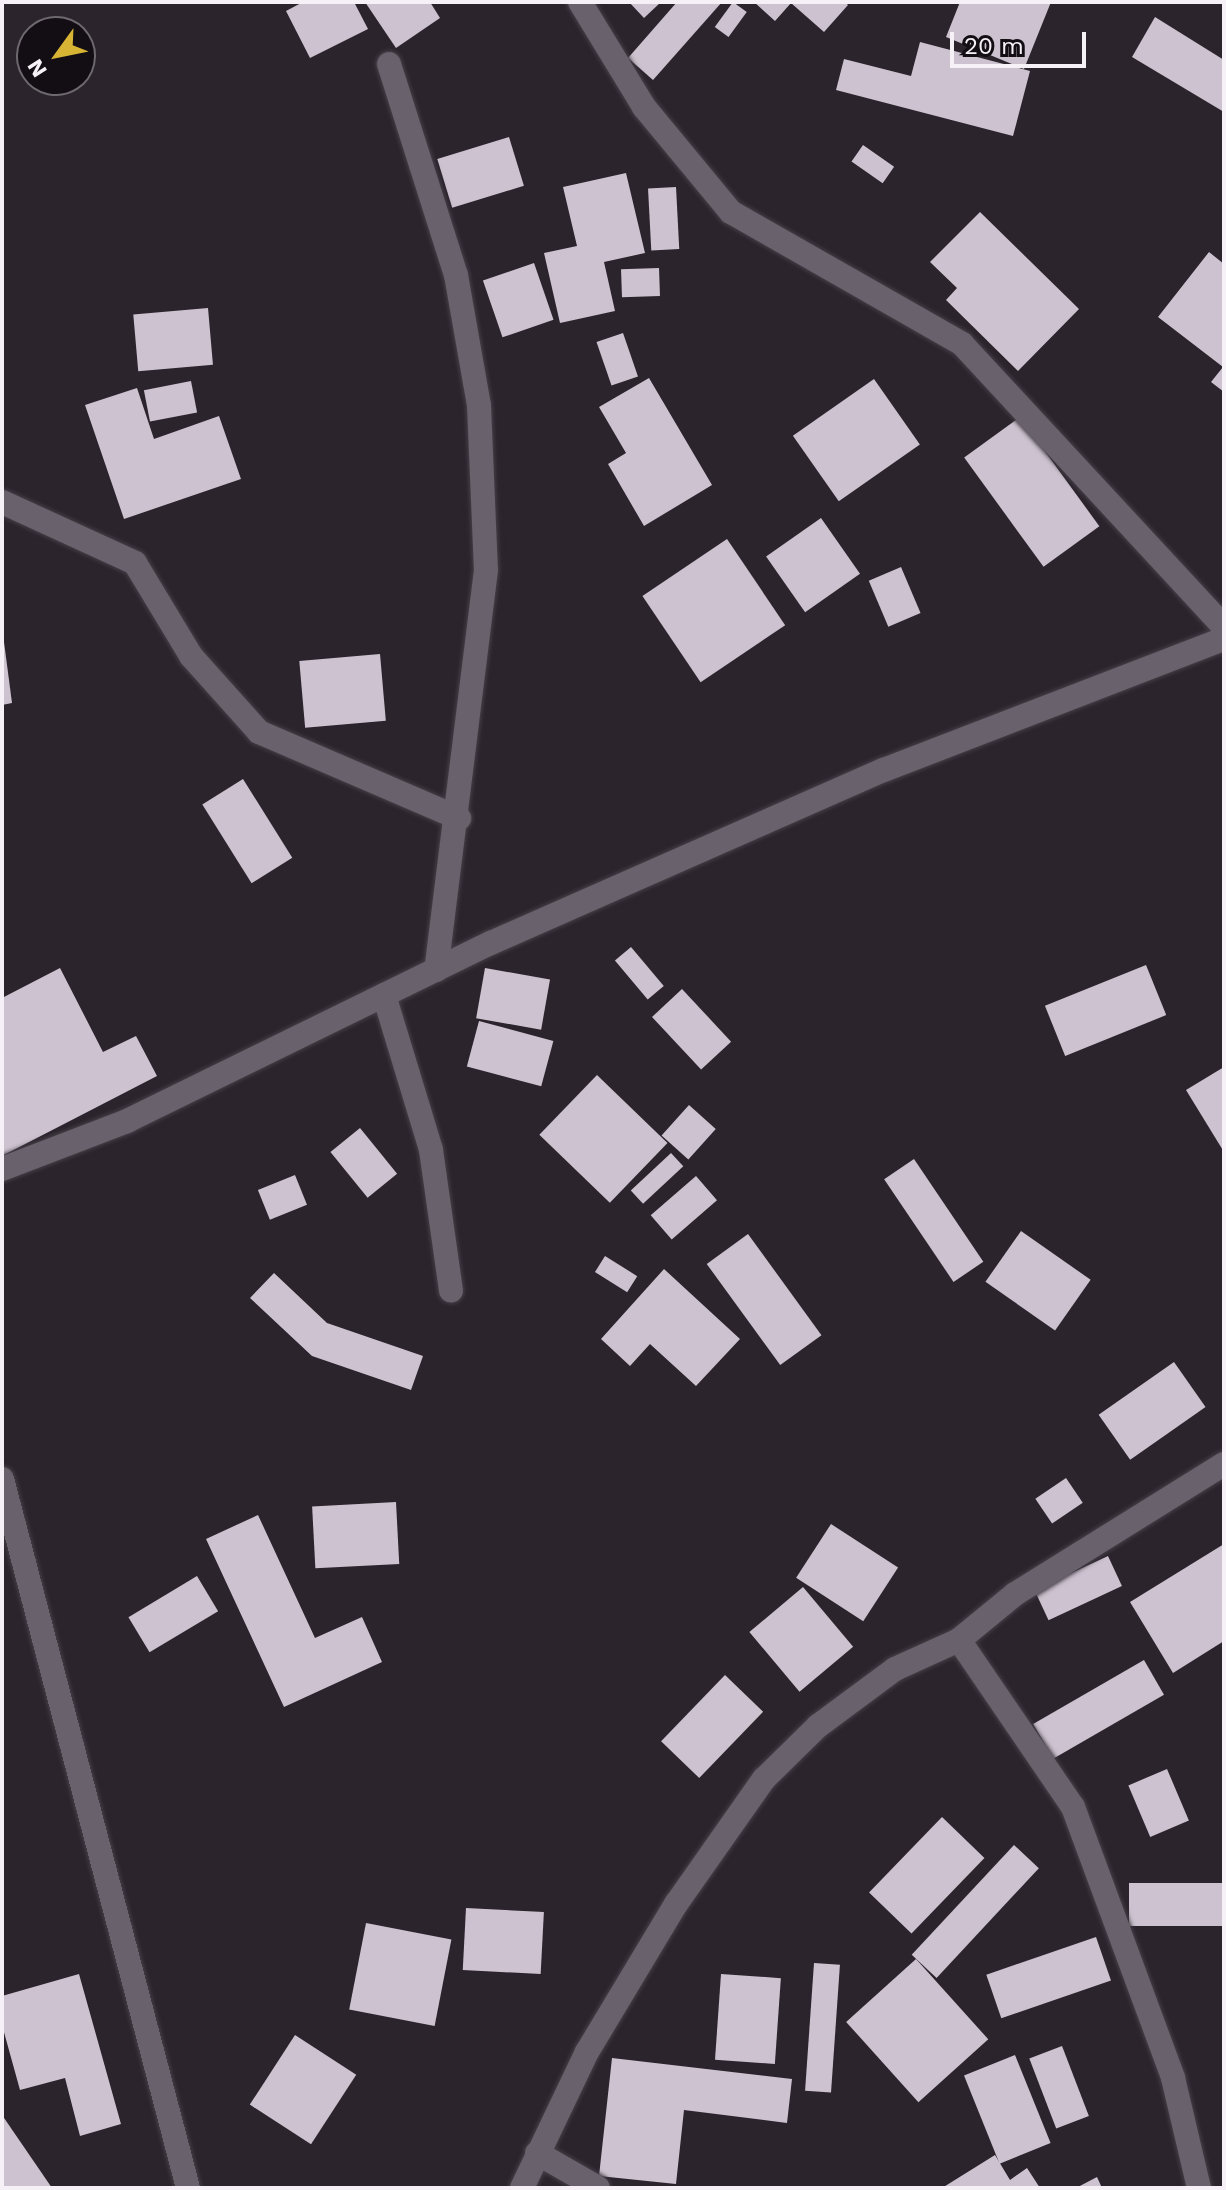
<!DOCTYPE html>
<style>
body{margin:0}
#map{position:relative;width:1226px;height:2190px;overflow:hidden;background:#2b242d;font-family:"Work Sans",sans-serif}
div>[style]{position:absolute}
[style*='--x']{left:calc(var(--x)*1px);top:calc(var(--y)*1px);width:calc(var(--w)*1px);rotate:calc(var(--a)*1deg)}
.building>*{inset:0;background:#cdc3d0;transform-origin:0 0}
.roads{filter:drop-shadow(0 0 2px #453f47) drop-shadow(0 0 2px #453f47)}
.street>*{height:24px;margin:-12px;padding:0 12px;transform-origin:12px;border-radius:12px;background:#69616b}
span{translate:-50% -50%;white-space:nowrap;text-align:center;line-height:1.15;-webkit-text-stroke:8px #120e13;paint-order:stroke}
.frame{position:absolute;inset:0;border:4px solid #f6f1f7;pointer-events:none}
.north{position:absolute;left:16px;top:16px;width:80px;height:80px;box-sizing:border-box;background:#120e13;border:2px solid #6d696e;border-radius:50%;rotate:237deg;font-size:22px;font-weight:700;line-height:32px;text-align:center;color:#f6f1f7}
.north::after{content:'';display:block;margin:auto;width:28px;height:36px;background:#d8b434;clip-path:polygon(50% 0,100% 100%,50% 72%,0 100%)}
.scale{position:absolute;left:950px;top:32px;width:136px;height:36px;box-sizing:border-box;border:4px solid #f6f1f7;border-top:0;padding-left:10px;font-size:24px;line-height:28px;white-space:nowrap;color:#f6f1f7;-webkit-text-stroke:6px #120e13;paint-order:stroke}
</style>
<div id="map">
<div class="building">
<div style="clip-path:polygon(303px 2px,354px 2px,368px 29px,310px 58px,286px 11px)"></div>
<div style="clip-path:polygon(365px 2px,430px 2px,440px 18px,396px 48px)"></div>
<div style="clip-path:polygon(629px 2px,661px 2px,644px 18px)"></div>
<div style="clip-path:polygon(677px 2px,722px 2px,653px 80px,628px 58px)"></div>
<div style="left:733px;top:2px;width:17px;height:31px;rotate:36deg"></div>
<div style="clip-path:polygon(754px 2px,845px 2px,848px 5px,824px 32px,791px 3px,775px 21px)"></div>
<div style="clip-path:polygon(960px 2px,1051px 2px,1024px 69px,946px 37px)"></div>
<div style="clip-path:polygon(1155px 17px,1224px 60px,1224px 112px,1132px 57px)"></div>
<div style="clip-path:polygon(920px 42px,1030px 71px,1013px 136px,836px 90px,844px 59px,911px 76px)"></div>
<div style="left:509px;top:137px;width:51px;height:75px;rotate:73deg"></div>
<div style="left:863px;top:145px;width:38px;height:20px;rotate:35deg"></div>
<div style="clip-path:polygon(626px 173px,645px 253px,604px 262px,615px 311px,560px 323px,544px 253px,577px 246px,563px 187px)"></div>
<div style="left:676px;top:187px;width:62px;height:28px;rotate:87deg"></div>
<div style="clip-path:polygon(980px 212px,1079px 309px,1018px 371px,946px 300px,957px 288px,930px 262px)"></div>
<div style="clip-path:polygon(1209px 252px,1224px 264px,1224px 392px,1211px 382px,1223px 367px,1158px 317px)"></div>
<div style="left:534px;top:263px;width:60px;height:54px;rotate:71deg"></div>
<div style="left:659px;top:268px;width:28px;height:38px;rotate:88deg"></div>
<div style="left:208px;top:308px;width:57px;height:75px;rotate:85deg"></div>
<div style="left:623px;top:333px;width:46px;height:28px;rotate:71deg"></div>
<div style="clip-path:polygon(649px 378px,712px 485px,644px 526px,608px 464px,626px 453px,599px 407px)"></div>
<div style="left:874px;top:379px;width:80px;height:99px;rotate:55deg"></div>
<div style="left:191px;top:381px;width:32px;height:48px;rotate:79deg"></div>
<div style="clip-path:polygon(137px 388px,154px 439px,219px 416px,241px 479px,124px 519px,85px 405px)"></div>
<div style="left:1020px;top:417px;width:135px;height:69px;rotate:54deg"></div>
<div style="left:821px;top:518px;width:68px;height:67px;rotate:55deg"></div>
<div style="left:727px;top:539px;width:104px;height:102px;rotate:56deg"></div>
<div style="left:901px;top:567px;width:50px;height:35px;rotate:67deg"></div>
<div style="clip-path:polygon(4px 642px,12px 703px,2px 705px,2px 643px)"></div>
<div style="left:380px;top:654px;width:67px;height:81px;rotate:85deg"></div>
<div style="left:243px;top:779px;width:93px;height:48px;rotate:58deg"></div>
<div style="left:631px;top:947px;width:51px;height:21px;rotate:50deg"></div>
<div style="left:1146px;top:965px;width:54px;height:109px;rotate:68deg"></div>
<div style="clip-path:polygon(60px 968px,103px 1052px,136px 1036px,157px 1076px,2px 1156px,2px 998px)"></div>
<div style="left:485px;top:968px;width:66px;height:51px;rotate:10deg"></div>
<div style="left:682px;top:989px;width:72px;height:41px;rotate:47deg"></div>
<div style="left:479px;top:1021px;width:77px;height:47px;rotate:15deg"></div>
<div style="clip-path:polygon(1224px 1067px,1224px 1152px,1186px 1090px)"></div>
<div style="left:597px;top:1075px;width:98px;height:83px;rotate:44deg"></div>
<div style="left:689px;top:1105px;width:36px;height:41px;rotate:42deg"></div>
<div style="left:360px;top:1128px;width:59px;height:38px;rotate:51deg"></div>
<div style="left:671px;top:1153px;width:18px;height:55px;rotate:47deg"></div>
<div style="left:914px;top:1159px;width:124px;height:36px;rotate:56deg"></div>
<div style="left:295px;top:1175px;width:32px;height:40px;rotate:68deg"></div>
<div style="left:696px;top:1176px;width:32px;height:60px;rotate:49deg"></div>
<div style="left:1021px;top:1231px;width:85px;height:62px;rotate:35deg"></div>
<div style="left:748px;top:1234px;width:125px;height:51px;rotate:54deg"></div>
<div style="left:605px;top:1256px;width:38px;height:19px;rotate:32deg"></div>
<div style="clip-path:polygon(664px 1269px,740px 1339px,696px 1386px,650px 1344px,630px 1366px,601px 1339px)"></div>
<div style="clip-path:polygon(274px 1273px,327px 1323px,423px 1356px,411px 1390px,312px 1356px,250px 1298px)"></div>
<div style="left:1174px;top:1362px;width:55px;height:92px;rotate:55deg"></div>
<div style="left:1066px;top:1478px;width:30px;height:37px;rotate:56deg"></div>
<div style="left:396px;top:1502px;width:62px;height:84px;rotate:87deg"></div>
<div style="clip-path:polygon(258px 1515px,315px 1638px,362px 1617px,382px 1662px,284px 1707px,206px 1539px)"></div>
<div style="left:831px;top:1524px;width:80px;height:64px;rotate:33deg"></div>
<div style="clip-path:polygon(1224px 1544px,1224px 1641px,1173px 1673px,1130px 1602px)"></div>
<div style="left:1108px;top:1556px;width:33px;height:81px;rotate:65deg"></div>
<div style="left:197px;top:1576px;width:41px;height:80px;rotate:59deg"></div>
<div style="left:803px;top:1587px;width:78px;height:70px;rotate:50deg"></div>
<div style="left:1144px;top:1660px;width:40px;height:128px;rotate:60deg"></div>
<div style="left:725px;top:1675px;width:53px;height:92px;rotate:44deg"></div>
<div style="left:1167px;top:1769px;width:56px;height:42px;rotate:67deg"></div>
<div style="left:942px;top:1817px;width:59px;height:105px;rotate:44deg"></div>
<div style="left:1014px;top:1845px;width:34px;height:150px;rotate:43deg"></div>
<div style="left:1224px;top:1883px;width:43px;height:95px;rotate:90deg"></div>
<div style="left:466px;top:1908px;width:78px;height:62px;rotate:3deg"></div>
<div style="left:366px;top:1923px;width:87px;height:88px;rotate:11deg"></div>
<div style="left:1096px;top:1937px;width:46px;height:116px;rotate:71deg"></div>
<div style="left:916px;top:1959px;width:108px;height:94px;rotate:48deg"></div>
<div style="left:814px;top:1963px;width:26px;height:128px;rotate:4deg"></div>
<div style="clip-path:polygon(79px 1974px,121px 2124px,80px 2136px,65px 2078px,20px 2090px,2px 2025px,2px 1996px)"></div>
<div style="left:721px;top:1974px;width:60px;height:86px;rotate:4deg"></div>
<div style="left:295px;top:2035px;width:73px;height:83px;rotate:33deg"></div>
<div style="left:1062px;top:2046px;width:75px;height:35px;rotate:69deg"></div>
<div style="left:1015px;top:2055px;width:95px;height:55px;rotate:68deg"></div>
<div style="clip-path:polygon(612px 2058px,792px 2079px,787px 2123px,684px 2110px,676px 2184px,599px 2176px)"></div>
<div style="clip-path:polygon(2px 2115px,52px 2188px,2px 2188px)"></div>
<div style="clip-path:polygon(995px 2155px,1010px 2180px,1027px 2168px,1040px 2188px,942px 2188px)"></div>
<div style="clip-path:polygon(1097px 2177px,1102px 2188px,1076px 2188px)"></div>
</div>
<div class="roads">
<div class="street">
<div style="--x:580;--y:2;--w:123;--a:58.6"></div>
<div style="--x:644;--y:107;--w:136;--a:50.4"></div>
<div style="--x:731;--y:212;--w:266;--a:29.7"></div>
<div style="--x:962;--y:344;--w:386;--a:47.2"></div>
<div style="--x:389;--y:64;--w:221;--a:72.4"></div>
<div style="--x:456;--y:275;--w:132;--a:80"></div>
<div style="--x:479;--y:405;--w:165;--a:87.6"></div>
<div style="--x:486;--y:570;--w:403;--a:97.1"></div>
<div style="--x:2;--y:502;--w:146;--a:24.6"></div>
<div style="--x:135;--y:563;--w:109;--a:58.9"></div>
<div style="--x:191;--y:656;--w:102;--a:48.2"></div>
<div style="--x:259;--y:732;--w:218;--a:23.3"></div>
<div style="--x:384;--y:995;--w:162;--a:73.1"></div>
<div style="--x:431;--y:1150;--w:142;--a:81.9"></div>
<div style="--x:2;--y:1169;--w:134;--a:-21"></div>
<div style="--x:127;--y:1121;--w:405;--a:-26.1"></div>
<div style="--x:491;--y:943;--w:429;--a:-23.8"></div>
<div style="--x:884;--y:770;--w:364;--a:-21.1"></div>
<div style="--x:2;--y:1479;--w:733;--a:75.3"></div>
<div style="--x:959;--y:1640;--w:202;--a:55.7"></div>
<div style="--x:1073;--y:1807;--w:289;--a:69.7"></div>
<div style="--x:1173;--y:2078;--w:113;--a:76.7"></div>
<div style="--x:537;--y:2153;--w:70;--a:29.8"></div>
<div style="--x:522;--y:2188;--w:151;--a:-64.5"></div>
<div style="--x:587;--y:2052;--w:173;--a:-59"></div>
<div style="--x:676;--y:1904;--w:153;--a:-54.9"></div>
<div style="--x:764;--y:1779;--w:76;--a:-44.5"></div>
<div style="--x:818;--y:1726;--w:96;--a:-36.5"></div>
<div style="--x:895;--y:1669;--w:70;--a:-24.4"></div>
<div style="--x:959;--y:1640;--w:72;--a:-39.4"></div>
<div style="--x:1015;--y:1594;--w:246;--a:-31.9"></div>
</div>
</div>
<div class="frame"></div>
<div class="north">N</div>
<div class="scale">20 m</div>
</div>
